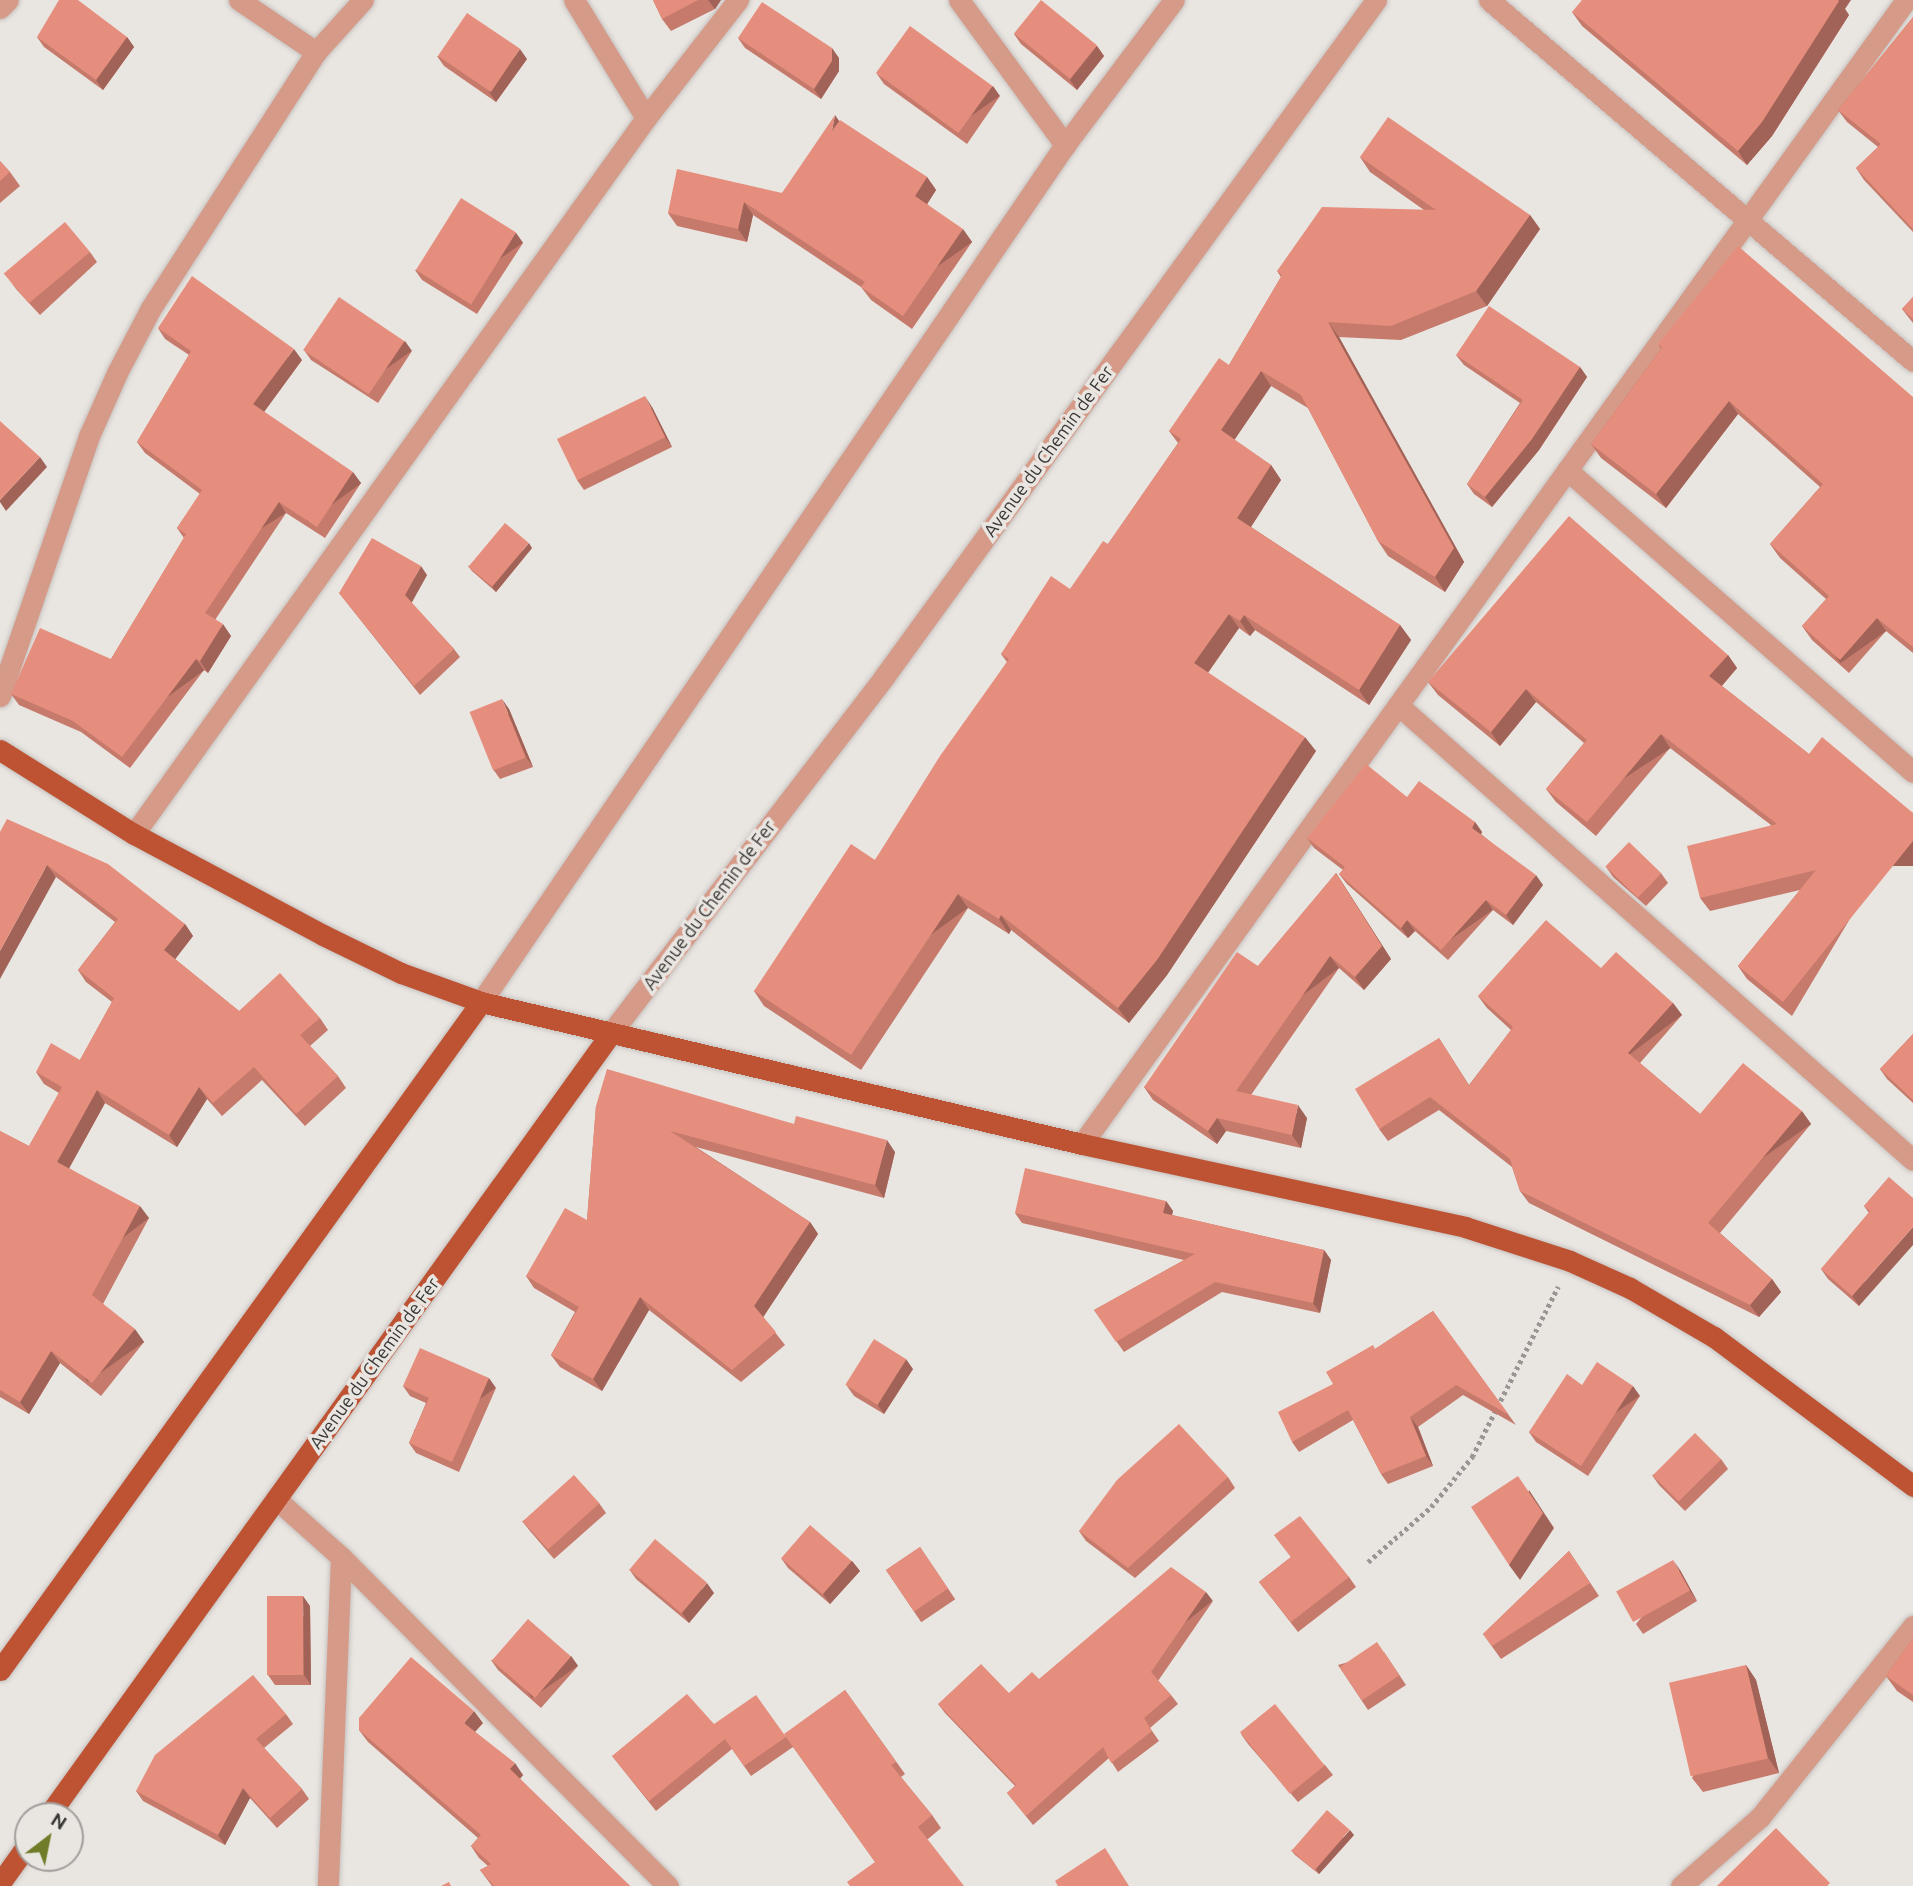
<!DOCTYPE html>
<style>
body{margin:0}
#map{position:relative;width:1913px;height:1886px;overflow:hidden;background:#e9e5e1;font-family:Ubuntu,sans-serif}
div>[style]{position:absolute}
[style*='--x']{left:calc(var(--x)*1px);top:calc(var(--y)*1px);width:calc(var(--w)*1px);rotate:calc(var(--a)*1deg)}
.path>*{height:4.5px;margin-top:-2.25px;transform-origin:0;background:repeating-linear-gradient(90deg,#999693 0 3.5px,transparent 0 7px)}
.roads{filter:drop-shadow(0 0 2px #c6c2bf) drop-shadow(0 0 2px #c6c2bf)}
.minor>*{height:21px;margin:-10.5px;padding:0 10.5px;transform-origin:10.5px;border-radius:10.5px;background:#d69a88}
.major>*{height:21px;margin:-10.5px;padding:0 10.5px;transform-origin:10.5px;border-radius:10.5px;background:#be5333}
.wall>*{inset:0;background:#c67a6c;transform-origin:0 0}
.shaded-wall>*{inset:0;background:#a16358;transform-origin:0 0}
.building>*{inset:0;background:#e68e7d;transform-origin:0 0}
span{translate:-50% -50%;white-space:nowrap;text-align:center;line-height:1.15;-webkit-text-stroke:7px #e9e5e1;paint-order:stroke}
.street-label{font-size:18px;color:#383735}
.north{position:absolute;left:14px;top:1802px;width:70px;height:70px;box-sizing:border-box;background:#e9e5e1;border:2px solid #a29f9c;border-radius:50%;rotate:32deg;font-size:19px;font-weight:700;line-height:28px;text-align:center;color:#383735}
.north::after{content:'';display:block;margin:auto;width:24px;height:32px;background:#707c28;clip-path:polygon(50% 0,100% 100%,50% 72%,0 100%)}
</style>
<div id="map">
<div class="path">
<div style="--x:1368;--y:1562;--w:84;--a:-41.1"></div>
<div style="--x:1431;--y:1507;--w:65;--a:-50.6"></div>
<div style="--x:1472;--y:1457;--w:191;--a:-63.2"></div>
</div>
<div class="roads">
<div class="minor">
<div style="--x:239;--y:0;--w:93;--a:34"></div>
<div style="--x:574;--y:0;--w:138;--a:58.6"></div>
<div style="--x:959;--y:0;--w:180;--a:53.8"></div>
<div style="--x:1489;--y:0;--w:557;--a:40.41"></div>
<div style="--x:0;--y:8;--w:11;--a:-45"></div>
<div style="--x:1567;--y:470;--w:459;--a:41.1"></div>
<div style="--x:0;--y:696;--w:275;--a:-71.1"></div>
<div style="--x:89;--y:436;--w:71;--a:-66"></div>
<div style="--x:118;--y:371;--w:71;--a:-62.4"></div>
<div style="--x:151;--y:308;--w:305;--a:-57.2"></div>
<div style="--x:316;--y:52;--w:70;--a:-47.9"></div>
<div style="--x:1398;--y:705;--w:687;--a:41.46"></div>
<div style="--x:134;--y:834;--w:880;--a:-54.43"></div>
<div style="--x:646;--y:118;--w:150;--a:-52.1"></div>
<div style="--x:481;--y:1002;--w:1037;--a:-55.73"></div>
<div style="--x:1065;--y:145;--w:181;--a:-53.1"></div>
<div style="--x:611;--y:1033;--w:449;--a:-52.5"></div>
<div style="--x:884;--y:677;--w:837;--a:-53.99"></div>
<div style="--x:1082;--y:1144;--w:1410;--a:-54.24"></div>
<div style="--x:276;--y:1499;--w:87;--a:41.7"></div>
<div style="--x:341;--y:1557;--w:329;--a:92.3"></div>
<div style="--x:341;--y:1557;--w:464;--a:45.2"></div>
<div style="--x:1681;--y:1886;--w:105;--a:-41.1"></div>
<div style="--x:1760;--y:1817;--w:245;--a:-51.3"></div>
</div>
<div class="major">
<div style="--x:0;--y:750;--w:158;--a:32.1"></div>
<div style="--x:134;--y:834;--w:214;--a:28.1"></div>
<div style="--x:323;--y:935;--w:87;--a:26"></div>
<div style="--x:401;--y:973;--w:85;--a:19.9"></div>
<div style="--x:481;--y:1002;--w:618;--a:13.29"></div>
<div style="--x:1082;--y:1144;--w:392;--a:12.2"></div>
<div style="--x:1465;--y:1227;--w:110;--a:17.9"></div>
<div style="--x:1570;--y:1261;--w:66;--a:24.2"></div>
<div style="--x:1630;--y:1288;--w:97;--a:30.3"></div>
<div style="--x:1714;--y:1337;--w:249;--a:36.8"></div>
<div style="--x:0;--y:1670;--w:823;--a:-54.24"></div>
<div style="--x:48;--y:1816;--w:964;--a:-54.28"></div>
<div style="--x:0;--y:1883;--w:48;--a:-54.3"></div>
</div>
</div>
<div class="wall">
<div style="clip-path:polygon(653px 0,721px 0,715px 9px,671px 31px,662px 19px)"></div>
<div style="clip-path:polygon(1845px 9px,1849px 15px,1772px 136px,1747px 165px,1582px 26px,1572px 12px)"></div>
<div style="clip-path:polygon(1913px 17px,1913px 232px,1864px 180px,1856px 168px,1878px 147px,1847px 122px,1838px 110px)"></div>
<div style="clip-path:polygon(1014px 34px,1097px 46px,1104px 56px,1077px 90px,1021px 44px)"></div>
<div style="clip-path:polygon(37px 37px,127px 37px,134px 47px,103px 90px,44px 47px)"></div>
<div style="clip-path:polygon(738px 38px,839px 58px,839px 71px,821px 99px,745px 48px)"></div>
<div style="clip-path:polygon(437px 56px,527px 59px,496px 102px,444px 66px)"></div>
<div style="clip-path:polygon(877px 74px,1000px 96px,967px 144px,884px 84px)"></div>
<div style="clip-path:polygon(839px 121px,927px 177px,936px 190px,927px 204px,972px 242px,912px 329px,871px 300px,861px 287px,753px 215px,747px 242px,677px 226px,668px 213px,782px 193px)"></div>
<div style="clip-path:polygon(1360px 157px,1530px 215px,1540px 229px,1487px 306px,1401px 340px,1339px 337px,1464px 562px,1445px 592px,1388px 556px,1378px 541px,1308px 408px,1271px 386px,1234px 440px,1271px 465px,1281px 480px,1251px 527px,1400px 625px,1411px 640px,1369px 705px,1255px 630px,1250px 636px,1239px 628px,1208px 673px,1316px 751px,1167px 975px,1129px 1023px,1011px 930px,1009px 934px,968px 908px,861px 1070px,764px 1006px,754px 991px,875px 860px,1007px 662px,1001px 654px,1070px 589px,1108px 544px,1178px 443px,1169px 431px,1229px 365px,1281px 277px,1277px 271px,1424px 210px,1370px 172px)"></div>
<div style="clip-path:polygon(0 161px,10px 172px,20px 186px,0 203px)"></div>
<div style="clip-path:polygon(516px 233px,523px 243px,477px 314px,422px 280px,415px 270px)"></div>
<div style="clip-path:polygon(90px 252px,97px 262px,40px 315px,16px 289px,9px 279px)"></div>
<div style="clip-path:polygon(1913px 297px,1913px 323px,1902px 309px)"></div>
<div style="clip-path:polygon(158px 328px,302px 360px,264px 412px,361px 483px,325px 538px,286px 513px,215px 620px,231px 636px,208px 673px,204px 670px,130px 768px,81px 732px,19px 705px,11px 694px,111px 659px,184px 538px,177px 528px,200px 494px,145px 453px,137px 442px,189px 355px,165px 339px)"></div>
<div style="clip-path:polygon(1658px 344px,1913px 397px,1913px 653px,1886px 631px,1849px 673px,1812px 640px,1802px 626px,1826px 599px,1780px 558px,1770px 544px,1820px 487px,1738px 414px,1666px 508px,1601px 458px,1591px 444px,1661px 349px)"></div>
<div style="clip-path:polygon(304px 350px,412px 351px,378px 403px,311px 360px)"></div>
<div style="clip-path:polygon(1456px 355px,1580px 367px,1587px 377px,1539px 450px,1492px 507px,1474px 494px,1467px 484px,1520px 403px,1464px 365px)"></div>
<div style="clip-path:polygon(652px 407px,672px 447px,584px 490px,577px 480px)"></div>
<div style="clip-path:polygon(532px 548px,496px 592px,472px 571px,468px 566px)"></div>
<div style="clip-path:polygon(427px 575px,411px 603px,454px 649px,460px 657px,420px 695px,339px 593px)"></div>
<div style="clip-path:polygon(1728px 655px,1737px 668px,1722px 686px,1809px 754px,1913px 813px,1792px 1016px,1747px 979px,1738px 966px,1800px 890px,1710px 911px,1700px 898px,1771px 825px,1670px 748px,1596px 836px,1556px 802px,1546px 789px,1584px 743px,1536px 702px,1500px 746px,1438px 695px,1428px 682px)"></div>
<div style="clip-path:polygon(509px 709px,533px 767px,500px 779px,493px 769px)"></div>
<div style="clip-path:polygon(1407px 797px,1475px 822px,1482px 832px,1481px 834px,1543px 885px,1513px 925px,1493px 910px,1448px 960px,1415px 931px,1408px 938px,1347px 884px,1339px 874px,1343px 870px,1314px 848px,1307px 838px)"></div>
<div style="clip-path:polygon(0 832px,185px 924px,193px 936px,175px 959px,239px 1011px,320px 1018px,328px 1030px,310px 1046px,338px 1076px,346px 1088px,305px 1126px,262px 1080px,222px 1116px,207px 1099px,177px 1147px,105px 1103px,69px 1168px,149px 1218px,103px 1304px,144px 1342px,101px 1396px,60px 1363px,29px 1414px,0 1397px,0 1131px,29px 1146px,59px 1093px,44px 1084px,36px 1072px,80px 1060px,112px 1002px,86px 982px,78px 970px,115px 922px,56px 877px)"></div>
<div style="clip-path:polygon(1606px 867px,1661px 873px,1668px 883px,1646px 906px,1613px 877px)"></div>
<div style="clip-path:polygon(1336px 873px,1391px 959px,1364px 990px,1339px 968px,1251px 1095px,1307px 1118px,1301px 1148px,1226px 1131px,1217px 1144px,1153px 1100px,1144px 1087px,1258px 966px)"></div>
<div style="clip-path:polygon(1601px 968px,1673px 1003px,1682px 1015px,1640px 1063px,1700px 1114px,1811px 1124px,1720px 1233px,1772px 1279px,1781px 1292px,1759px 1317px,1529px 1203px,1520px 1191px,1512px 1167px,1439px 1110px,1388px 1141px,1379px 1129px,1439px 1038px,1469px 1085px,1511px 1030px,1487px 1008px,1478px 996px)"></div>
<div style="clip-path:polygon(1913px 1034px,1913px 1103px,1887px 1079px,1880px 1069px)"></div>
<div style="clip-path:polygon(596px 1106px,794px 1124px,895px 1152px,884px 1198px,696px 1147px,810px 1222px,818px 1234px,763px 1317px,785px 1345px,741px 1382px,649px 1310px,602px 1391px,560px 1367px,551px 1355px,575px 1312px,534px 1288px,526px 1276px,587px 1220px)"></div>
<div style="clip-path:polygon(1889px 1177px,1859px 1306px,1828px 1279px,1821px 1269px,1869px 1213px,1864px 1206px)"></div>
<div style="clip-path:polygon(1166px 1201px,1173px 1211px,1172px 1215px,1324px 1250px,1331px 1260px,1320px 1313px,1222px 1292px,1124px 1352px,1094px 1310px,1184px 1260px,1022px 1223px,1015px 1213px)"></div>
<div style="clip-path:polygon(1433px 1311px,1516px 1425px,1463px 1395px,1418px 1427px,1433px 1466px,1388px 1484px,1381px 1474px,1353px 1420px,1299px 1452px,1292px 1442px,1375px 1349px)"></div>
<div style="clip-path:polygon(913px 1369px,884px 1414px,854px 1396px,847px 1386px)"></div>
<div style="clip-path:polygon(1582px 1385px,1640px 1396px,1588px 1476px,1536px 1442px,1529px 1432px)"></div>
<div style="clip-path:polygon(403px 1386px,496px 1388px,459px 1472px,416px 1453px,409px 1443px,426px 1403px,410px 1396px)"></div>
<div style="clip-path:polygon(1721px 1459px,1728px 1469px,1685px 1511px,1659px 1485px,1652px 1475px)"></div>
<div style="clip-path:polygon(1228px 1477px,1235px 1488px,1135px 1578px,1086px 1541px,1079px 1531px)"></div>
<div style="clip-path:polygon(599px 1503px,606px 1513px,554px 1559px,530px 1531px,522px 1521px)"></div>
<div style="clip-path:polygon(1274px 1535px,1349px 1577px,1356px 1587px,1298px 1632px,1259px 1582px,1291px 1557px)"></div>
<div style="left:920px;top:1547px;width:63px;height:41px;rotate:56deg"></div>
<div style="clip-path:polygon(1569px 1551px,1599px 1596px,1501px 1659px,1483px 1634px)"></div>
<div style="clip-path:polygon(781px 1558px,852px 1561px,860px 1571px,830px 1604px,788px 1568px)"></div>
<div style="clip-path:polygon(629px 1569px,714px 1593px,689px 1623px,636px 1579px)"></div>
<div style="clip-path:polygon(1680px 1570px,1697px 1601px,1643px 1634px,1636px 1624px)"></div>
<div style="clip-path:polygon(1213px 1601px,1158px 1681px,1171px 1695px,1178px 1704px,1150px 1728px,1159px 1741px,1118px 1772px,1109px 1758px,1033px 1825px,1007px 1793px,1015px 1786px,945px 1713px,938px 1704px,1009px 1693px,1039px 1679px)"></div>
<div style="clip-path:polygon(310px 1606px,311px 1685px,275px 1685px,268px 1675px)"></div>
<div style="clip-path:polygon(1913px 1638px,1913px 1702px,1897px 1691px,1886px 1676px)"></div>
<div style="clip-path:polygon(1384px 1652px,1406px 1685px,1368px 1710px,1338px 1665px)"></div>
<div style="clip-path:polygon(571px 1656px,578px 1666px,541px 1708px,498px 1670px,491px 1660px)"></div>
<div style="clip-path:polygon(1746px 1665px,1756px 1680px,1779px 1773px,1703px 1792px,1692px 1778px)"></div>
<div style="clip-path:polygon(845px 1690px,905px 1774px,901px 1777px,932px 1815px,941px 1828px,928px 1839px,875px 1862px,793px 1747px,751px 1776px,732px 1749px,656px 1811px,612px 1756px,714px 1724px,786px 1736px)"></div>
<div style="clip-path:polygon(286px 1714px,293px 1724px,264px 1748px,302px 1789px,309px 1799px,277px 1828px,250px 1798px,225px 1845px,143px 1801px,136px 1791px)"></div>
<div style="clip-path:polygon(483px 1723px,475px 1732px,523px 1775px,520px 1779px,630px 1886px,492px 1886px,480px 1870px,488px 1866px,479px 1858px,471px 1846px,478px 1838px,368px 1742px,359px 1730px)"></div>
<div style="clip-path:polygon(1241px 1734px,1325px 1765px,1333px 1775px,1298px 1802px,1248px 1744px)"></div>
<div style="clip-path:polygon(1354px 1835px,1319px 1874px,1295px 1855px,1291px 1850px)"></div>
</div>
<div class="shaded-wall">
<div style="clip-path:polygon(708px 0,721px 0,715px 9px)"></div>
<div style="clip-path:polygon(1836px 0,1851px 0,1845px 9px,1849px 15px,1772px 136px,1747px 165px,1738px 151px)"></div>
<div style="clip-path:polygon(127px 37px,134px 47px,103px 90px,96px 80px)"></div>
<div style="clip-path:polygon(1097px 46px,1104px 56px,1077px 90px,1070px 80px)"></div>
<div style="clip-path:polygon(832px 48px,839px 58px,839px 71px,821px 99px,814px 89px)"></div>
<div style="clip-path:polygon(520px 49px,527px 59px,496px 102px,489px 92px)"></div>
<div style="left:993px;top:86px;width:12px;height:58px;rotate:55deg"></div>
<div style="clip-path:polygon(835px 115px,844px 128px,832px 131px)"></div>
<div style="clip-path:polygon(927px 177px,936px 190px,924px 209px,915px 196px)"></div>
<div style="clip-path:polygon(744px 202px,753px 215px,747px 242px,738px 229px)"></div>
<div style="clip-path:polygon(1530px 215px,1540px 229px,1487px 306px,1476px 291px)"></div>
<div style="left:963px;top:229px;width:16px;height:106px;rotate:55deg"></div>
<div style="left:516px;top:233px;width:12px;height:85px;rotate:55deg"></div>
<div style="clip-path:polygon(1328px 322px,1339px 337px,1464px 562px,1445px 592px,1435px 577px)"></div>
<div style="left:405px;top:341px;width:12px;height:62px;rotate:55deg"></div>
<div style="clip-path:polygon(294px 349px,302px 360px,261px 416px,253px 404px)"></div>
<div style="clip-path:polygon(1580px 367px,1587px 377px,1539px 450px,1492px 507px,1485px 497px)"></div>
<div style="clip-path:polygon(1261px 371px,1271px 386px,1231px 445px,1221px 430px)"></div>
<div style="clip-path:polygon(645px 396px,652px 407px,672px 447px,665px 437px)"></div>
<div style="clip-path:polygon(1729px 401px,1738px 414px,1666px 508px,1656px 494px)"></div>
<div style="clip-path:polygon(40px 457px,47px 467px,6px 511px,0 502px,0 500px)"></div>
<div style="clip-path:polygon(1271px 465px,1281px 480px,1247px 533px,1237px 518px)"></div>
<div style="left:353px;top:472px;width:14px;height:66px;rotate:54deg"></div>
<div style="left:279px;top:502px;width:13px;height:133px;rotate:58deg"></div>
<div style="clip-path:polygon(529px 543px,532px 548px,496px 592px,492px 587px)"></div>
<div style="clip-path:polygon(421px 566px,427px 575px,411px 604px,405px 595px)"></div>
<div style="clip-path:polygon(1229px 614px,1239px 628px,1204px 678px,1194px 663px)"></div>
<div style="clip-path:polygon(1244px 615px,1255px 630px,1250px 636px,1240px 621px)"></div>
<div style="left:1877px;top:618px;width:16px;height:56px;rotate:55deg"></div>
<div style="clip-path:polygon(223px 624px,231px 636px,208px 673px,200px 661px)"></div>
<div style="clip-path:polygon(1400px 625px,1411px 640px,1369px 705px,1359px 690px)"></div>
<div style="clip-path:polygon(1728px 655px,1737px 668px,1718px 690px,1709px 676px)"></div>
<div style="left:196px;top:659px;width:14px;height:123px;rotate:54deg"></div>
<div style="clip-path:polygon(1526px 689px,1536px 702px,1500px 746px,1491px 732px)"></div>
<div style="clip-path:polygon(502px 699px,509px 709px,533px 767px,526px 757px)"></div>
<div style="left:1661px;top:734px;width:17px;height:115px;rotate:57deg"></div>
<div style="clip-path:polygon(1305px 737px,1316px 751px,1167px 975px,1129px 1023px,1118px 1008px)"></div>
<div style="clip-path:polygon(1475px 822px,1482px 832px,1479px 838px,1472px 828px)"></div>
<div style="left:1913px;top:841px;width:25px;height:207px;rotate:90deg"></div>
<div style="clip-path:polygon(47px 865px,56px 877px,0 979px,0 951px)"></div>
<div style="clip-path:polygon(1336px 873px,1391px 959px,1364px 990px,1355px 977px)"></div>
<div style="clip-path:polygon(1536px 875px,1543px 885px,1513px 925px,1506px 915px)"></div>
<div style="left:958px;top:894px;width:17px;height:193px;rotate:54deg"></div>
<div style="left:1486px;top:900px;width:12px;height:67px;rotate:55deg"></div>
<div style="clip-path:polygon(1001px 915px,1011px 930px,1009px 934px,999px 919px)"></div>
<div style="clip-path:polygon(1407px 920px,1415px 931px,1408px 938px,1401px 928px)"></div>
<div style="clip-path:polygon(185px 924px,193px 936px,173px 962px,164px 950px)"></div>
<div style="left:1330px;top:956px;width:15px;height:165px;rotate:53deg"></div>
<div style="left:1673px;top:1003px;width:15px;height:67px;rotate:53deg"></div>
<div style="clip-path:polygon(199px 1087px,207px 1099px,177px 1147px,169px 1135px)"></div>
<div style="clip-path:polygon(97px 1090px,105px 1103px,66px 1174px,57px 1162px)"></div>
<div style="clip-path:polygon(1298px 1105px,1307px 1118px,1301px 1148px,1292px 1135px)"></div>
<div style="left:1802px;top:1111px;width:16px;height:146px;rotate:55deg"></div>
<div style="clip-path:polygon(1217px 1118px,1226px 1131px,1217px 1144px,1208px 1131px)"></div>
<div style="clip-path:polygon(887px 1140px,895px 1152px,884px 1198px,875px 1185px)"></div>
<div style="clip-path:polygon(1166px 1201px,1173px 1211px,1170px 1223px,1163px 1213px)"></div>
<div style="left:140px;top:1206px;width:15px;height:101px;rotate:53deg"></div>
<div style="clip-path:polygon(810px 1222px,818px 1234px,762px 1319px,754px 1306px)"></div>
<div style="clip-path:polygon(1913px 1227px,1913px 1245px,1859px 1306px,1852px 1296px)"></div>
<div style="clip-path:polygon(1324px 1250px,1331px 1260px,1320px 1313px,1313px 1303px)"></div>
<div style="clip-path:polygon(1772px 1279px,1781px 1292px,1759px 1317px,1750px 1305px)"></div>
<div style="clip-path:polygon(640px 1297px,649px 1310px,602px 1391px,593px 1379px)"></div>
<div style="left:135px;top:1329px;width:16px;height:69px;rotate:55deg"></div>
<div style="clip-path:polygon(51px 1351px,60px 1363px,29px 1414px,20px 1402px)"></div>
<div style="clip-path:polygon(906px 1359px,913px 1369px,884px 1414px,877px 1404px)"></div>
<div style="left:489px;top:1378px;width:12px;height:92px;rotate:55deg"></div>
<div style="left:1633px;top:1386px;width:12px;height:95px;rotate:55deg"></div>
<div style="clip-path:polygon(1410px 1417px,1418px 1427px,1433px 1466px,1426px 1456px)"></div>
<div style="clip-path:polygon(1529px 1490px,1554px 1528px,1520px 1580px,1509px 1565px)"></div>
<div style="clip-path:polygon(1673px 1560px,1680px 1570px,1697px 1601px,1690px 1591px)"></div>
<div style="clip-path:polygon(852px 1561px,860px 1571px,830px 1604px,823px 1594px)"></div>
<div style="clip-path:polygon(707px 1583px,714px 1593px,689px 1623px,682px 1613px)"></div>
<div style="left:1206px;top:1592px;width:11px;height:97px;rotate:52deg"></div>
<div style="clip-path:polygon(303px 1596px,310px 1606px,311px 1685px,304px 1675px)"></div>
<div style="left:571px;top:1656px;width:12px;height:56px;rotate:55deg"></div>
<div style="clip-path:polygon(1746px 1665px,1756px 1680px,1779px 1773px,1768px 1758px)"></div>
<div style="clip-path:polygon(474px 1711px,483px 1723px,472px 1735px,464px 1723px)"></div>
<div style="clip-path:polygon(515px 1763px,523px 1775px,518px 1781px,510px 1769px)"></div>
<div style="clip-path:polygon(243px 1788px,250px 1798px,225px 1845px,218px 1835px)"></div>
<div style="clip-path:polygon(1350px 1830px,1354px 1835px,1319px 1874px,1316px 1869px)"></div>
</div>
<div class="building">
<div style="clip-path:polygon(59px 0,78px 0,127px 37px,96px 80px,37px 37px)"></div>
<div style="clip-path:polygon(653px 0,698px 0,662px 19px)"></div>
<div style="left:1041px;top:0;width:72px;height:43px;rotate:39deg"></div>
<div style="clip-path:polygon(1582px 0,1838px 0,1839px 1px,1762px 122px,1738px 151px,1572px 12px)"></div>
<div style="clip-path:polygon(762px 2px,832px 48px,832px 61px,814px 89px,738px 38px)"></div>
<div style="left:467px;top:13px;width:64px;height:52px;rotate:34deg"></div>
<div style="clip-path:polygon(1913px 17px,1913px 229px,1856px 168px,1881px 144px,1838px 110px)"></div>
<div style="left:910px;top:26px;width:102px;height:58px;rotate:36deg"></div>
<div style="clip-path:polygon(835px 115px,832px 131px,840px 120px,927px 177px,915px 196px,963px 229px,903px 316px,861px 287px,865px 282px,744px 202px,738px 229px,668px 213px,677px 169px,782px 193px)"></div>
<div style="clip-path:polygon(1388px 117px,1530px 215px,1476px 291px,1391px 326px,1328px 322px,1454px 548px,1435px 577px,1378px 541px,1301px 395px,1261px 371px,1221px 430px,1271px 465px,1237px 518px,1400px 625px,1359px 690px,1244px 615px,1240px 621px,1229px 614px,1194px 663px,1305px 737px,1157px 960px,1118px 1008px,1001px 915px,999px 919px,958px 894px,851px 1055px,754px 991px,851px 844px,875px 860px,940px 756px,1009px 659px,1001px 654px,1051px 576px,1070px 589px,1103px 541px,1108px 544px,1181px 439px,1169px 431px,1219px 358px,1229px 365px,1282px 275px,1277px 271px,1322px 207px,1436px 210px,1360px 157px)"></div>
<div style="clip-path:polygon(0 161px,10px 172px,0 181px)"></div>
<div style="left:461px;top:198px;width:65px;height:85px;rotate:32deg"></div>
<div style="left:65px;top:222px;width:39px;height:80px;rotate:50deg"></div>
<div style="clip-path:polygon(1738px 246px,1913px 397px,1913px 647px,1877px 618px,1840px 660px,1802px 626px,1829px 596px,1770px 544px,1823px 484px,1729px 401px,1656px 494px,1591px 444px,1662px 348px,1658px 344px)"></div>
<div style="clip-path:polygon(192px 276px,294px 349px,253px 404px,353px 472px,317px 527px,279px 502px,205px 613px,223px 624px,200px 661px,196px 659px,122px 757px,73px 721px,11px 694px,40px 628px,111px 659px,186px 534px,177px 528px,202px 490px,137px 442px,191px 351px,158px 328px)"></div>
<div style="left:339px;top:297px;width:79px;height:64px;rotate:34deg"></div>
<div style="clip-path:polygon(1913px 297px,1913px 319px,1902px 309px)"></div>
<div style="clip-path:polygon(1489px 306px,1580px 367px,1532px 439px,1485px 497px,1467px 484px,1523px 400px,1456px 355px)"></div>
<div style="left:645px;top:396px;width:46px;height:98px;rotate:64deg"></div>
<div style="clip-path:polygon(0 421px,40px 457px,0 500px)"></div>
<div style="clip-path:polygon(1569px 516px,1728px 655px,1709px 676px,1809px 754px,1822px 737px,1913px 813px,1913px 841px,1783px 1002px,1738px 966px,1816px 870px,1700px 898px,1687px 846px,1777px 824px,1661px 734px,1587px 822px,1546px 789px,1587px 740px,1526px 689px,1491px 732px,1428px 682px)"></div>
<div style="left:505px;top:523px;width:31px;height:57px;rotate:40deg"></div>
<div style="clip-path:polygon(372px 538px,421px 566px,405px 595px,454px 649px,414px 686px,339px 593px)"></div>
<div style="left:502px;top:699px;width:63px;height:35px;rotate:68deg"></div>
<div style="clip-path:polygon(1366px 764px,1407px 797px,1419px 781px,1475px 822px,1472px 828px,1536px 875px,1506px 915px,1486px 900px,1441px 950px,1407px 920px,1401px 928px,1339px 874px,1345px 867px,1307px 838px)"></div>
<div style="clip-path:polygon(7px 819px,108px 864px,185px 924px,164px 950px,239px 1011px,280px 973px,320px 1018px,300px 1035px,338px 1076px,296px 1114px,254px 1067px,213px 1103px,199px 1087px,169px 1135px,97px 1090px,57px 1162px,140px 1206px,92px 1295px,135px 1329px,92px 1383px,51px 1351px,20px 1402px,0 1390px,0 1131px,29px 1146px,62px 1087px,36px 1072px,51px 1043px,80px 1060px,114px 998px,78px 970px,118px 919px,47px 865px,0 951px,0 832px)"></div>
<div style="left:1629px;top:842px;width:45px;height:34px;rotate:44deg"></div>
<div style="clip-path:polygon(1336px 873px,1382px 946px,1355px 977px,1330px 956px,1236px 1091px,1298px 1105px,1292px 1135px,1217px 1118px,1208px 1131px,1144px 1087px,1237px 952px,1258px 966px)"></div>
<div style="clip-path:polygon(1546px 920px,1601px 968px,1616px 952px,1673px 1003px,1628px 1053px,1700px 1114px,1743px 1063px,1802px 1111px,1708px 1223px,1772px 1279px,1750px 1305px,1520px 1191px,1510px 1159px,1430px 1097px,1379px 1129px,1355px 1089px,1439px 1038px,1469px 1086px,1513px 1027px,1478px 996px)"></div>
<div style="clip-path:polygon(1913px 1034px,1913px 1100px,1880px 1069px)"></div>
<div style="clip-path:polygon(607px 1069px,794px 1124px,796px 1116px,887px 1140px,875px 1185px,670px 1131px,810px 1222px,754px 1306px,776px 1332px,732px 1370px,640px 1297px,593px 1379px,551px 1355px,579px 1307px,526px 1276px,565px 1208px,587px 1220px,596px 1106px)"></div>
<div style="clip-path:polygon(1025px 1168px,1166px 1201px,1163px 1213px,1324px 1250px,1313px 1303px,1215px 1282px,1116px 1342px,1094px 1310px,1195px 1254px,1015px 1213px)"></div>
<div style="clip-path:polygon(1889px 1177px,1913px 1198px,1913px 1227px,1852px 1296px,1821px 1269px,1870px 1211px,1864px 1206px)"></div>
<div style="clip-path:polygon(1433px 1311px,1509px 1415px,1456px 1385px,1410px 1417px,1426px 1456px,1381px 1474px,1348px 1410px,1292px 1442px,1278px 1412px,1333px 1384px,1326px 1372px,1373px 1345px,1375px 1349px)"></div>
<div style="left:874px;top:1339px;width:38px;height:54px;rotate:32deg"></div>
<div style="clip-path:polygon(420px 1348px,489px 1378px,452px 1462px,409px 1443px,429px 1398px,403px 1386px)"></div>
<div style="clip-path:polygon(1597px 1362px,1633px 1386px,1581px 1466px,1529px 1432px,1567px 1374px,1582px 1385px)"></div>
<div style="clip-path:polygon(1179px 1424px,1228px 1477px,1128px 1568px,1079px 1531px,1117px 1480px)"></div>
<div style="left:1695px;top:1433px;width:37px;height:60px;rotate:45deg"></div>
<div style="left:574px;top:1475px;width:38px;height:69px;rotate:48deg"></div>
<div style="clip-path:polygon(1518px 1476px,1543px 1513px,1509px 1565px,1471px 1507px)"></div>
<div style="clip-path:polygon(1300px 1516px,1349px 1577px,1291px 1622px,1259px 1582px,1291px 1557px,1274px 1535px)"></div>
<div style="left:810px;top:1525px;width:55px;height:44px;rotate:41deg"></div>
<div style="left:655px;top:1539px;width:68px;height:40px;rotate:40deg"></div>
<div style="left:920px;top:1547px;width:50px;height:41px;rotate:56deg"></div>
<div style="clip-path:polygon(1569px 1551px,1590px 1583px,1492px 1646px,1483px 1634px)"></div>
<div style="left:1673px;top:1560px;width:35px;height:65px;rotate:61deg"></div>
<div style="clip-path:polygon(1171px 1567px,1206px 1592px,1151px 1672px,1171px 1695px,1144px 1718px,1152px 1731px,1111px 1763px,1103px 1747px,1026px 1816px,1007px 1793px,1016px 1785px,938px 1704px,981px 1664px,1009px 1693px,1032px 1672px,1039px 1679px)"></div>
<div style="left:267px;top:1596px;width:36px;height:79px"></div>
<div style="left:528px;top:1619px;width:57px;height:55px;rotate:41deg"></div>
<div style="clip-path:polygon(1913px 1638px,1913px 1695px,1886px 1676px)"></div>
<div style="left:1377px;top:1642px;width:40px;height:45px;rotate:56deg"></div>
<div style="clip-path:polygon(411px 1657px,474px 1711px,464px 1723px,515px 1763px,510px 1769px,630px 1886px,494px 1886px,480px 1870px,491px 1864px,471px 1846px,481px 1835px,359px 1730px,359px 1718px)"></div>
<div style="left:1746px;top:1665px;width:96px;height:79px;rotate:77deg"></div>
<div style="clip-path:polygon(253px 1675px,286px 1714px,256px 1739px,302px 1789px,270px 1818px,243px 1788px,218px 1835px,136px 1791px,155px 1755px)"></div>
<div style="clip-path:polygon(845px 1690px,896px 1762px,891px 1765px,932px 1815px,918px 1827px,964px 1886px,850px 1886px,847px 1882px,875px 1862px,784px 1734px)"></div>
<div style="clip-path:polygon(687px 1694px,714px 1724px,756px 1695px,786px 1737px,744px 1766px,725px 1739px,649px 1801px,612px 1756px)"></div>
<div style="left:1275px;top:1704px;width:79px;height:45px;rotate:51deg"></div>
<div style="left:1327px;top:1810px;width:30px;height:54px;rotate:41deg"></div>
<div style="clip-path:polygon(1776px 1828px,1830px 1883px,1827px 1886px,1717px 1886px)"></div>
<div style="clip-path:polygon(1105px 1848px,1129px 1886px,1058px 1886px,1055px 1881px)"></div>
<div style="clip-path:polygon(449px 1882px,451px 1886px,441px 1886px)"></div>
</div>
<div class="street-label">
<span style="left:1048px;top:451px;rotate:-54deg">Avenue du Chemin de Fer</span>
<span style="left:709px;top:905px;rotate:-53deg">Avenue du Chemin de Fer</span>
<span style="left:374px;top:1363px;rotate:-54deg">Avenue du Chemin de Fer</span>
</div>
<div class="north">N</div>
</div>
